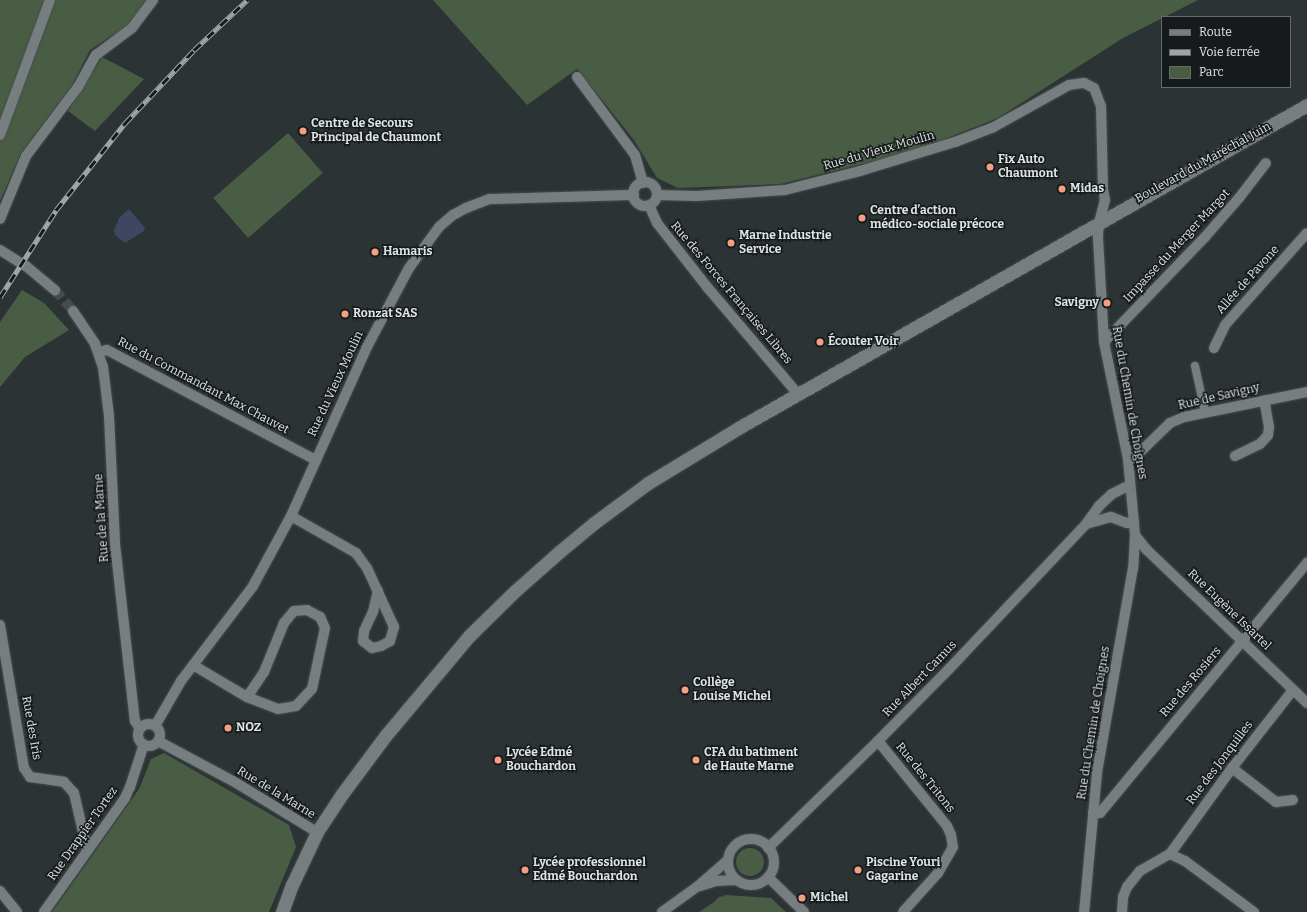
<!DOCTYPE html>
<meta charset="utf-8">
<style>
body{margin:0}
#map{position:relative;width:1307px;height:912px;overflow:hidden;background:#2c3334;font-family:Bitter,serif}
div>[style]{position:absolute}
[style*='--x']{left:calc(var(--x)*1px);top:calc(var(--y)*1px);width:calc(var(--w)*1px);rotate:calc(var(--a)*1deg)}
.green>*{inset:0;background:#495c44;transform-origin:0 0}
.round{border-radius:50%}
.water>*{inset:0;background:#3f4662}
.minor-tunnel>*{height:10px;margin-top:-5px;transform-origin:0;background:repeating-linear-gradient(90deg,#474d4e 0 10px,transparent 0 15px)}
.roads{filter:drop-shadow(0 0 1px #494f50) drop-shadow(0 0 1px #494f50)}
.pedestrian>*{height:8px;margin:-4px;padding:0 4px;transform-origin:4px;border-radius:4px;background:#767e7f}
.minor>*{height:10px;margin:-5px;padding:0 5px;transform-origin:5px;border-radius:5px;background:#767e7f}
.minor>.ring{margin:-5px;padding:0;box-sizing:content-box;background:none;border:10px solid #767e7f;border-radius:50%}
.tertiary>*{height:13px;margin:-6.5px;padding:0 6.5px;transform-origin:6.5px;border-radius:6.5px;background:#767e7f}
.rail>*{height:4.5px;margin-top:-2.25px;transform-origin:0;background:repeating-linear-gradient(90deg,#171a1b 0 9px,#9fa5a5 0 18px);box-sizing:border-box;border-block:1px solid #9fa5a5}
.dots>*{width:11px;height:11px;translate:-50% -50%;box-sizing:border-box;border:2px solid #171a1b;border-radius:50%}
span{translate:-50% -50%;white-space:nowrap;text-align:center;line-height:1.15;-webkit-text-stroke:3px #171a1b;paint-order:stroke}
.poi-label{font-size:12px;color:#dee3e3;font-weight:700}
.left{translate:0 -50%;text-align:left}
.right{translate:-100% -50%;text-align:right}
.street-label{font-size:12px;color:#dee3e3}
.legend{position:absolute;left:1161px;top:16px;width:130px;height:72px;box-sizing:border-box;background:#171a1b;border:1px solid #676a6b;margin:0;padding:5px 7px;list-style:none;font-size:12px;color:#dee3e3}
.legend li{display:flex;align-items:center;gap:8px;height:20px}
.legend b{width:20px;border:1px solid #676a6b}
</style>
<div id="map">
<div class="green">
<div style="clip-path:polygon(0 0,147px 0,130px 24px,90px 50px,71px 87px,21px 153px,0 201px)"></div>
<div style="clip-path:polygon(433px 0,1198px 0,1123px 38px,998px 118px,912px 152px,780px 184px,678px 188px,657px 178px,634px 140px,577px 69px,527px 105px)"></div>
<div style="clip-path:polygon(102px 57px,144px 79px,95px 131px,68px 111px)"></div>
<div style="left:288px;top:133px;width:53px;height:99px;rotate:49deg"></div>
<div style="clip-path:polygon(22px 290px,44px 303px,69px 330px,25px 357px,0 387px,0 322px)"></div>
<div style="clip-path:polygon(164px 753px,289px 825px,296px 847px,269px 912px,52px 912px,139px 789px,151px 759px)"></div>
<div class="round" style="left:736px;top:848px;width:28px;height:28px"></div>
<div style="clip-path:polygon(725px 895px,771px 898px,786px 912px,699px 912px,714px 902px,720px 896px,722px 897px)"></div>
</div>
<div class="water">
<div style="clip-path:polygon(129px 209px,145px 228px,144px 231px,125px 243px,115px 235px,114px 230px,119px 218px)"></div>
</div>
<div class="minor-tunnel">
<div style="--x:55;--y:290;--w:28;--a:49"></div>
</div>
<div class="roads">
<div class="pedestrian">
<div style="--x:1195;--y:366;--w:47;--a:77.7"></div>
</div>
<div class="minor">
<div style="--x:577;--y:77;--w:97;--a:53.4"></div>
<div style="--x:635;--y:155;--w:29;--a:74"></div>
<div style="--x:0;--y:135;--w:144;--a:-69.7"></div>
<div class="ring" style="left:633px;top:182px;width:14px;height:14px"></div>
<div style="--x:657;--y:195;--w:40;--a:1.4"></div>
<div style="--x:697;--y:196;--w:88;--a:-3.9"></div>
<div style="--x:785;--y:190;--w:77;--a:-14.2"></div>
<div style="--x:860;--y:171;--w:99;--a:-17"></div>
<div style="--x:955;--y:142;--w:40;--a:-21"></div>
<div style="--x:992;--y:128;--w:88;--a:-29.2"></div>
<div style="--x:1069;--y:85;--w:15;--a:-8"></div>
<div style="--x:1084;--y:83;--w:11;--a:27"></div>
<div style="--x:1094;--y:88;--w:19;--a:69"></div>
<div style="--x:1101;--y:106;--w:83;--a:88.6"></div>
<div style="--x:1103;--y:189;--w:11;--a:80"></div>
<div style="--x:1105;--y:200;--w:23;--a:105"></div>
<div style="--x:1099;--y:222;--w:16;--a:94"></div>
<div style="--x:1098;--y:238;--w:104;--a:86.7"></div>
<div style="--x:1104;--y:342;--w:119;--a:78.4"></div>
<div style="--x:1128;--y:459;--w:76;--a:84.7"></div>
<div style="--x:1135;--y:535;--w:33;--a:93"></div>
<div style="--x:1133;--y:568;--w:208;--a:100"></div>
<div style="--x:1097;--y:773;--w:140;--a:95.3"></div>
<div style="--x:649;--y:205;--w:20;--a:66"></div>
<div style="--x:657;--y:223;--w:83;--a:51.9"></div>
<div style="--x:708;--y:288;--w:139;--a:49.7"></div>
<div style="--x:0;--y:219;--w:68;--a:-67.6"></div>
<div style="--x:26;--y:156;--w:86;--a:-53"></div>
<div style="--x:78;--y:87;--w:37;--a:-61"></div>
<div style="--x:96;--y:55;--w:45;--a:-36.9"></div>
<div style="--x:132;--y:28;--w:35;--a:-53"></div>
<div style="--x:0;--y:250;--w:31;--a:32"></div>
<div style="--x:26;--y:266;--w:38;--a:40"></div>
<div style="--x:73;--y:311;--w:40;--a:56"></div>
<div style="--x:95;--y:344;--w:24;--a:71"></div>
<div style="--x:103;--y:367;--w:49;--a:83"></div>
<div style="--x:109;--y:416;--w:128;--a:87.3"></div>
<div style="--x:115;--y:544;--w:178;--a:83.6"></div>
<div style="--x:135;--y:721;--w:9;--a:58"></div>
<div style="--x:1104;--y:342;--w:146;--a:-46.1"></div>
<div style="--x:1205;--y:237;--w:52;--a:-48.9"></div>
<div style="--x:1239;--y:198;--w:44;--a:-52.4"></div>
<div style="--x:1214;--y:348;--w:25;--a:-64"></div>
<div style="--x:1225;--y:325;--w:123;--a:-48.3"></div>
<div style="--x:99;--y:352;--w:8;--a:-14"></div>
<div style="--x:107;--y:350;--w:236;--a:27.8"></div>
<div style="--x:1235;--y:456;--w:28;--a:-26"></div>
<div style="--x:1260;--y:444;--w:12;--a:-48"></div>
<div style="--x:1268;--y:435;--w:8;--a:-83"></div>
<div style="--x:1269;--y:427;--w:27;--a:-100"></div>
<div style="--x:1128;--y:459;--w:7;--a:-16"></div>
<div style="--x:1135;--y:457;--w:49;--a:-44.2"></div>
<div style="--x:1170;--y:423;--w:15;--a:-23"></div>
<div style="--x:1184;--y:417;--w:126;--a:-11.5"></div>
<div style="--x:291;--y:516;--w:75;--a:29.6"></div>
<div style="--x:356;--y:553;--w:19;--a:54"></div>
<div style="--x:367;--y:568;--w:65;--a:65.4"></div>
<div style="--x:394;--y:627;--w:15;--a:106"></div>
<div style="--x:390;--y:641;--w:10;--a:151"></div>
<div style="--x:381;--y:646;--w:9;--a:167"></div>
<div style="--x:372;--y:648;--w:11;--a:-142"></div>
<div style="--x:363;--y:641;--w:10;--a:-84"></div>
<div style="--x:364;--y:631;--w:21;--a:-65"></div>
<div style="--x:373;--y:612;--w:22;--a:-77"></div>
<div style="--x:1086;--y:524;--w:26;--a:-16"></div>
<div style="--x:1111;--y:517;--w:17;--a:21"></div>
<div style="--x:1127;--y:523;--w:7;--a:-8"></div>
<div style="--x:1135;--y:535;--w:18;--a:52"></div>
<div style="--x:1146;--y:549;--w:223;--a:43.7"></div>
<div style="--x:0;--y:625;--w:145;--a:80.5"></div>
<div style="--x:24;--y:768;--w:11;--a:56"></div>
<div style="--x:30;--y:777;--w:34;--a:8"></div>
<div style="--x:64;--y:782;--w:15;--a:48"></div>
<div style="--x:74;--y:793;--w:57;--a:76.9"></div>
<div style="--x:193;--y:665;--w:63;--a:30.7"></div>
<div style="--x:247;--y:697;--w:33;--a:21"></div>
<div style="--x:278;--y:709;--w:18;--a:-9"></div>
<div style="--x:296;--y:706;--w:23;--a:-47"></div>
<div style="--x:312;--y:689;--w:62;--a:-78"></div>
<div style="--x:325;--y:628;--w:12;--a:-114"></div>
<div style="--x:320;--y:617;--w:15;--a:-152"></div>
<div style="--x:307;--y:610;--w:13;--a:176"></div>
<div style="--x:294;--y:611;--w:16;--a:130"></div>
<div style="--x:284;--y:623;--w:53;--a:112.2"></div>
<div style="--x:264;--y:672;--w:30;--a:124"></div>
<div class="ring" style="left:138px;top:724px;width:12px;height:12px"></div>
<div style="--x:155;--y:726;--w:52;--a:-60"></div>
<div style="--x:181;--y:681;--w:119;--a:-52.8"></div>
<div style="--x:253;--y:586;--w:80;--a:-61.5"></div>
<div style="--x:291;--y:516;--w:185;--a:-65.8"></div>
<div style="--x:367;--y:347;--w:89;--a:-62"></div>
<div style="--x:409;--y:268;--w:51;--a:-53.8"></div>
<div style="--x:439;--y:227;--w:18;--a:-41"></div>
<div style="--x:453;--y:215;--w:15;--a:-28"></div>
<div style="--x:466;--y:208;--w:26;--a:-21"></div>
<div style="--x:490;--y:199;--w:144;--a:-1.6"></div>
<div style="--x:158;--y:741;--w:85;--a:28.1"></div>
<div style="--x:233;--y:781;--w:98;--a:31.3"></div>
<div style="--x:878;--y:741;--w:109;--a:50.9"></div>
<div style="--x:947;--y:826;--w:10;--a:66"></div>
<div style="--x:951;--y:835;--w:12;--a:81"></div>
<div style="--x:953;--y:847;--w:30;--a:120"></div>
<div style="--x:938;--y:873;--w:52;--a:131.9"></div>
<div style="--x:1232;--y:768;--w:56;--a:37.7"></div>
<div style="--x:1276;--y:802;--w:17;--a:-7"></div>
<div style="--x:1093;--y:813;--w:7;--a:0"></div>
<div style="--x:1100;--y:813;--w:325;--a:-50.4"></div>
<div class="ring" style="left:728px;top:839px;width:36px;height:36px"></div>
<div style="--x:768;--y:848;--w:153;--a:-44.2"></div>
<div style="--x:878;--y:741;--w:101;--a:-45.4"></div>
<div style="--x:949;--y:669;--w:199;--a:-46.6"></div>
<div style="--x:1086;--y:524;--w:22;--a:-54"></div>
<div style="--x:1099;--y:506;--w:18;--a:-43"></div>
<div style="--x:1112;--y:494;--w:20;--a:-27"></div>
<div style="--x:1170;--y:854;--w:106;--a:-54.2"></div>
<div style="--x:1232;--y:768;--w:99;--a:-52"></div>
<div style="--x:768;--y:877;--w:50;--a:44.2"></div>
<div style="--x:700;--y:886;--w:17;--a:-17"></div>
<div style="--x:716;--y:881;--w:20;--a:-3"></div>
<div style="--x:0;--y:891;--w:27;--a:51"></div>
<div style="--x:44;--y:912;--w:140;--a:-54.6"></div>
<div style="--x:125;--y:798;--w:12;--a:-66"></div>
<div style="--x:130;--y:787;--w:45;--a:-72"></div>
<div style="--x:662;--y:912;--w:44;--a:-35.8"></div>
<div style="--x:698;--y:886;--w:40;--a:-41"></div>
<div style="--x:1122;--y:912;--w:15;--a:-86"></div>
<div style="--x:1123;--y:897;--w:11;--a:-68"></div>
<div style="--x:1127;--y:887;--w:21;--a:-51"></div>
<div style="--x:1140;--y:871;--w:34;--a:-30"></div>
<div style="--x:1170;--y:854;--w:17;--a:25"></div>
<div style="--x:1185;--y:861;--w:86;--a:36.5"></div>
</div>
<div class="tertiary">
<div style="--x:282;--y:912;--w:29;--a:-70"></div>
<div style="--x:292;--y:885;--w:59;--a:-64.7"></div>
<div style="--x:317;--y:832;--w:45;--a:-56.7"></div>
<div style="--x:342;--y:794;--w:74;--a:-53.3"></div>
<div style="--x:386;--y:735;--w:129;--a:-50"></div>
<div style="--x:469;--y:636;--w:64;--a:-44.4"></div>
<div style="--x:515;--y:591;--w:59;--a:-41.6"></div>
<div style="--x:559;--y:552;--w:45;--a:-39.6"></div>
<div style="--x:594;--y:523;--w:67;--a:-36.5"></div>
<div style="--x:648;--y:483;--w:108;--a:-31.3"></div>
<div style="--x:740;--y:427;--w:652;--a:-29.59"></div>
</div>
</div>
<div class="rail">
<div style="--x:0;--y:297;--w:103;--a:-57.2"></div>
<div style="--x:56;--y:210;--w:111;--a:-51.6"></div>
<div style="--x:125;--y:123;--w:100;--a:-46.6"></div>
<div style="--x:194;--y:50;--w:73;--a:-43.3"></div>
</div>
<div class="dots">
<div style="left:303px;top:131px;background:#f39f83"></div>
<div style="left:990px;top:167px;background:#f39f83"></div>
<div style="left:1062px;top:189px;background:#f39f83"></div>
<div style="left:862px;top:218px;background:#f39f83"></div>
<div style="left:731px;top:243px;background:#f39f83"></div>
<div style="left:375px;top:252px;background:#f39f83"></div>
<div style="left:1107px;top:303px;background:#f39f83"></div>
<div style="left:345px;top:314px;background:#f39f83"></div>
<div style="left:820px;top:342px;background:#f39f83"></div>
<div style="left:685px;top:690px;background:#f39f83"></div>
<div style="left:228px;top:728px;background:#f39f83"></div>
<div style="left:498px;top:760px;background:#f39f83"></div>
<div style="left:696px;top:760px;background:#f39f83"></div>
<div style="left:525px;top:870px;background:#f39f83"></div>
<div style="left:858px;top:870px;background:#f39f83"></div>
<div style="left:802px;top:898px;background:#f39f83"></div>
</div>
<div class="poi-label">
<span class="left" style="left:311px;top:131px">Centre de Secours<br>Principal de Chaumont</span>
<span class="left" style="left:998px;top:167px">Fix Auto<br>Chaumont</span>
<span class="left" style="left:1070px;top:189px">Midas</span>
<span class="left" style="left:870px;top:218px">Centre d’action<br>médico-sociale précoce</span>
<span class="left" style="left:739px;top:243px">Marne Industrie<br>Service</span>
<span class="left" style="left:383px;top:252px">Hamaris</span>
<span class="right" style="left:1099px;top:303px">Savigny</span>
<span class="left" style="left:353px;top:314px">Ronzat SAS</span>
<span class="left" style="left:828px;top:342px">Écouter Voir</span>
<span class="left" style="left:693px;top:690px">Collège<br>Louise Michel</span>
<span class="left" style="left:236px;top:728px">NOZ</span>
<span class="left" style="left:506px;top:760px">Lycée Edmé<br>Bouchardon</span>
<span class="left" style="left:704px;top:760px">CFA du batiment<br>de Haute Marne</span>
<span class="left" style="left:533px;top:870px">Lycée professionnel<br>Edmé Bouchardon</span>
<span class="left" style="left:866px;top:870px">Piscine Youri<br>Gagarine</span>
<span class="left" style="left:810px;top:898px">Michel</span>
</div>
<div class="street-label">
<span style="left:879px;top:151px;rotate:-16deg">Rue du Vieux Moulin</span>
<span style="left:1203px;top:163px;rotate:-29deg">Boulevard du Maréchal Juin</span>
<span style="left:1177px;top:246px;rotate:-47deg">Impasse du Merger Margot</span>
<span style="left:1248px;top:280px;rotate:-48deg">Allée de Pavone</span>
<span style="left:731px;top:293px;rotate:50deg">Rue des Forces Françaises Libres</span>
<span style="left:336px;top:384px;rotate:-65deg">Rue du Vieux Moulin</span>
<span style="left:203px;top:386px;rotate:28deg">Rue du Commandant Max Chauvet</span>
<span style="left:1219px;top:397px;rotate:-13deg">Rue de Savigny</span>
<span style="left:1129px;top:403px;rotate:80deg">Rue du Chemin de Choignes</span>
<span style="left:102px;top:518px;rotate:-94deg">Rue de la Marne</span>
<span style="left:1229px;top:610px;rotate:44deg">Rue Eugène Issartel</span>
<span style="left:920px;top:679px;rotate:-46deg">Rue Albert Camus</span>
<span style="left:1191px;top:682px;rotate:-50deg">Rue des Rosiers</span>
<span style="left:1094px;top:723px;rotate:-81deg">Rue du Chemin de Choignes</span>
<span style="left:31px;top:728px;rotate:80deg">Rue des Iris</span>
<span style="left:1220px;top:763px;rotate:-53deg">Rue des Jonquilles</span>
<span style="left:925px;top:778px;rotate:51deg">Rue des Tritons</span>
<span style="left:276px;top:793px;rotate:31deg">Rue de la Marne</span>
<span style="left:83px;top:834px;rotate:-55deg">Rue Drappier Tortez</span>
</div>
<ul class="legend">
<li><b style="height:5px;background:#767e7f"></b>Route</li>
<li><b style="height:5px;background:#9fa5a5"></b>Voie ferrée</li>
<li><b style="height:11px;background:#495c44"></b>Parc</li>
</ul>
</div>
